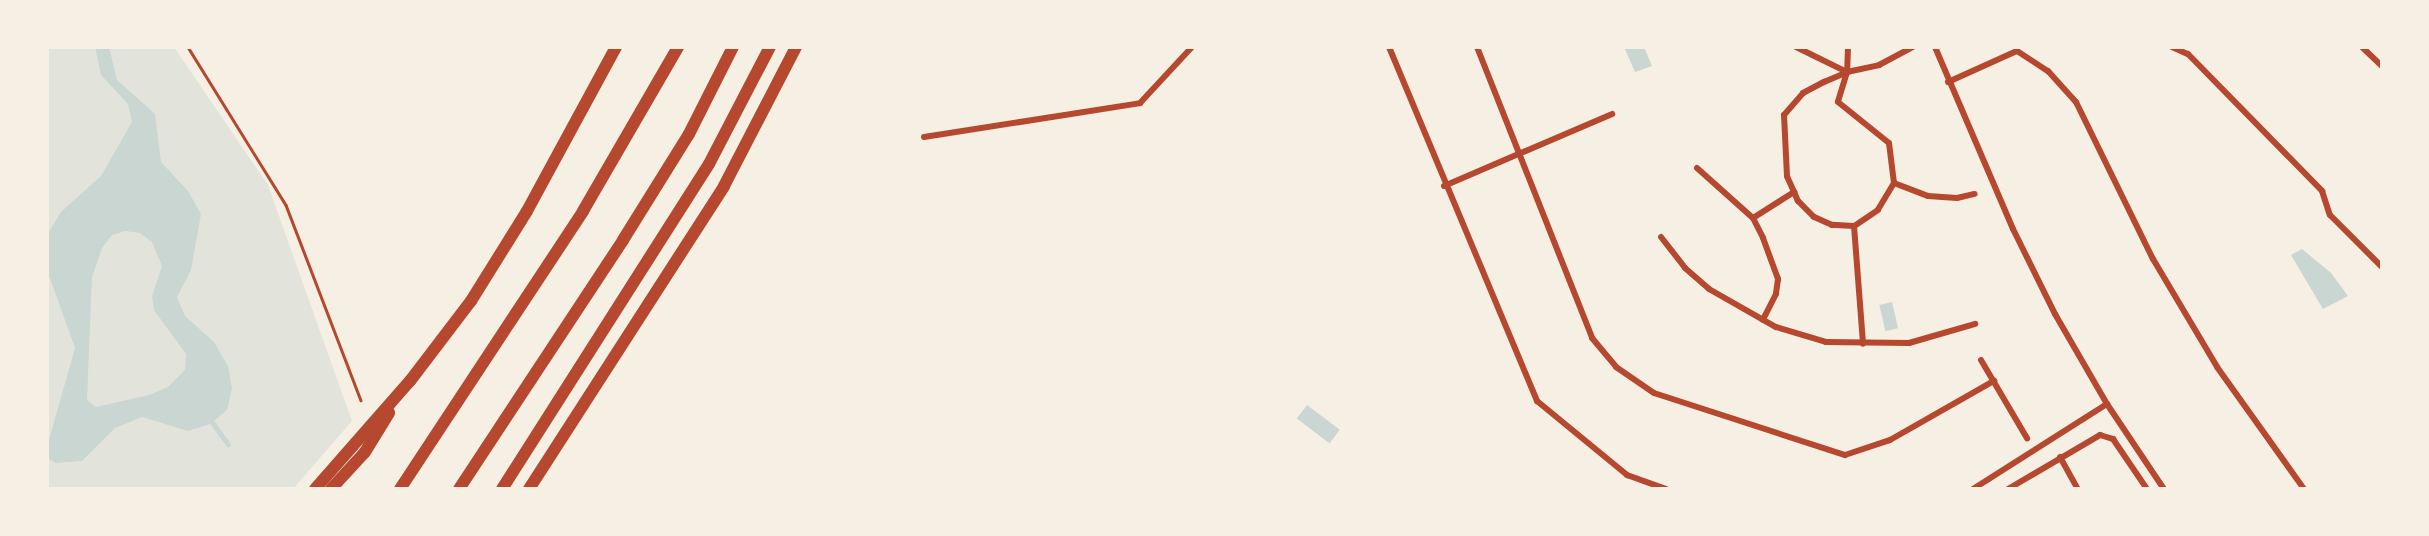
<!DOCTYPE html>
<style>
body{margin:0}
#map{position:relative;width:2429px;height:536px;overflow:hidden;background:#f6efe4;font-family:"Titillium Web",sans-serif}
div>[style]{position:absolute}
[style*='--x']{left:calc(var(--x)*1px);top:calc(var(--y)*1px);width:calc(var(--w)*1px);rotate:calc(var(--a)*1deg)}
.green>*{inset:0;background:#e2e4dc}
.water>*{inset:0;background:#c9d6d2;transform-origin:0 0}
.stream>*{height:4.5px;margin:-2.25px;padding:0 2.25px;transform-origin:2.25px;border-radius:2.25px;background:#c9d6d2}
.path>*{height:2.5px;margin:-1.25px;padding:0 1.25px;transform-origin:1.25px;border-radius:1.25px;background:#b5482f}
.minor>*{height:6px;margin:-3px;padding:0 3px;transform-origin:3px;border-radius:3px;background:#b5482f}
.motorway>*{height:12px;margin:-6px;padding:0 6px;transform-origin:6px;border-radius:6px;background:#b5482f}
span{translate:-50% -50%;white-space:nowrap;text-align:center;line-height:1.15;-webkit-text-stroke:6px #f6efe4;paint-order:stroke}
.frame{position:absolute;inset:0;border:49px solid #f6efe4;pointer-events:none}
</style>
<div id="map">
<div class="green">
<div style="clip-path:polygon(47px 47px,174px 47px,268px 185px,352px 421px,293px 489px,47px 489px)"></div>
</div>
<div class="water">
<div style="clip-path:polygon(evenodd,95px 47px,109px 47px,117px 80px,155px 114px,161px 162px,188px 191px,201px 214px,191px 270px,177px 297px,185px 316px,214px 342px,228px 366px,232px 389px,227px 410px,210px 424px,188px 431px,142px 417px,115px 428px,82px 461px,56px 463px,47px 458px,49px 440px,75px 348px,47px 270px,47px 235px,61px 212px,101px 176px,132px 122px,128px 104px,101px 75px,95px 47px,125px 231px,140px 233px,152px 242px,162px 266px,152px 296px,154px 310px,186px 354px,185px 370px,168px 387px,149px 395px,96px 407px,87px 400px,92px 277px,102px 248px,112px 235px,125px 231px)"></div>
<div style="clip-path:polygon(1624px 47px,1644px 47px,1652px 66px,1635px 72px)"></div>
<div style="clip-path:polygon(2302px 249px,2331px 273px,2348px 296px,2323px 309px,2291px 255px)"></div>
<div style="left:1892px;top:302px;width:27px;height:13px;rotate:77deg"></div>
<div style="left:1307px;top:405px;width:41px;height:17px;rotate:37deg"></div>
</div>
<div class="stream">
<div style="--x:210;--y:419;--w:31;--a:54"></div>
</div>
<div class="path">
<div style="--x:188;--y:47;--w:186;--a:58.2"></div>
<div style="--x:286;--y:205;--w:209;--a:69"></div>
</div>
<div class="minor">
<div style="--x:1389;--y:47;--w:384;--a:67.3"></div>
<div style="--x:1537;--y:401;--w:117;--a:39.4"></div>
<div style="--x:1627;--y:475;--w:41;--a:19.7"></div>
<div style="--x:1477;--y:47;--w:313;--a:68.4"></div>
<div style="--x:1592;--y:338;--w:38;--a:50"></div>
<div style="--x:1616;--y:367;--w:46;--a:34.4"></div>
<div style="--x:1654;--y:393;--w:201;--a:18"></div>
<div style="--x:1845;--y:455;--w:47;--a:-18.4"></div>
<div style="--x:1890;--y:440;--w:120;--a:-29.6"></div>
<div style="--x:1796;--y:47;--w:57;--a:26.1"></div>
<div style="--x:1848;--y:47;--w:25;--a:92"></div>
<div style="--x:1847;--y:72;--w:31;--a:107"></div>
<div style="--x:1838;--y:102;--w:65;--a:38.8"></div>
<div style="--x:1889;--y:143;--w:40;--a:82.9"></div>
<div style="--x:1894;--y:183;--w:31;--a:121"></div>
<div style="--x:1878;--y:210;--w:29;--a:146"></div>
<div style="--x:1854;--y:226;--w:22;--a:-177"></div>
<div style="--x:1832;--y:225;--w:20;--a:-156"></div>
<div style="--x:1814;--y:217;--w:23;--a:-135"></div>
<div style="--x:1798;--y:201;--w:27;--a:-114"></div>
<div style="--x:1787;--y:176;--w:61;--a:-92.8"></div>
<div style="--x:1784;--y:115;--w:29;--a:-49"></div>
<div style="--x:1803;--y:93;--w:24;--a:-28"></div>
<div style="--x:1824;--y:82;--w:25;--a:-23"></div>
<div style="--x:1847;--y:72;--w:33;--a:-12"></div>
<div style="--x:1879;--y:65;--w:38;--a:-28"></div>
<div style="--x:1935;--y:47;--w:198;--a:66.8"></div>
<div style="--x:2013;--y:229;--w:95;--a:63.7"></div>
<div style="--x:2055;--y:314;--w:104;--a:60"></div>
<div style="--x:2107;--y:404;--w:102;--a:56.2"></div>
<div style="--x:2172;--y:47;--w:17;--a:24"></div>
<div style="--x:2188;--y:54;--w:192;--a:45.6"></div>
<div style="--x:2322;--y:191;--w:25;--a:72"></div>
<div style="--x:2330;--y:215;--w:74;--a:45"></div>
<div style="--x:2362;--y:47;--w:28;--a:44"></div>
<div style="--x:1948;--y:82;--w:76;--a:-24.2"></div>
<div style="--x:2017;--y:51;--w:37;--a:33"></div>
<div style="--x:2048;--y:71;--w:42;--a:47.9"></div>
<div style="--x:2076;--y:102;--w:175;--a:63.9"></div>
<div style="--x:2153;--y:259;--w:126;--a:59.3"></div>
<div style="--x:2217;--y:367;--w:150;--a:54.5"></div>
<div style="--x:924;--y:137;--w:219;--a:-8.9"></div>
<div style="--x:1140;--y:103;--w:76;--a:-47.1"></div>
<div style="--x:1697;--y:168;--w:75;--a:41.8"></div>
<div style="--x:1753;--y:218;--w:22;--a:63"></div>
<div style="--x:1763;--y:238;--w:44;--a:69.9"></div>
<div style="--x:1778;--y:279;--w:15;--a:98"></div>
<div style="--x:1776;--y:294;--w:29;--a:117"></div>
<div style="--x:1894;--y:183;--w:36;--a:21"></div>
<div style="--x:1928;--y:196;--w:29;--a:4"></div>
<div style="--x:1957;--y:198;--w:18;--a:-13"></div>
<div style="--x:1444;--y:186;--w:183;--a:-23.2"></div>
<div style="--x:1753;--y:218;--w:49;--a:-32.4"></div>
<div style="--x:1854;--y:226;--w:118;--a:85.6"></div>
<div style="--x:1661;--y:237;--w:39;--a:52"></div>
<div style="--x:1685;--y:268;--w:32;--a:41"></div>
<div style="--x:1709;--y:289;--w:77;--a:29.6"></div>
<div style="--x:1776;--y:327;--w:52;--a:16.7"></div>
<div style="--x:1826;--y:342;--w:83;--a:0.7"></div>
<div style="--x:1909;--y:343;--w:69;--a:-16.1"></div>
<div style="--x:1981;--y:360;--w:91;--a:59.5"></div>
<div style="--x:2060;--y:457;--w:37;--a:61"></div>
<div style="--x:1973;--y:489;--w:159;--a:-32.4"></div>
<div style="--x:2008;--y:489;--w:107;--a:-30.4"></div>
<div style="--x:2100;--y:435;--w:14;--a:17"></div>
<div style="--x:2113;--y:439;--w:60;--a:55.8"></div>
</div>
<div class="motorway">
<div style="--x:315;--y:489;--w:144;--a:-48.7"></div>
<div style="--x:410;--y:381;--w:101;--a:-52.7"></div>
<div style="--x:471;--y:301;--w:106;--a:-58.1"></div>
<div style="--x:527;--y:211;--w:187;--a:-61.5"></div>
<div style="--x:331;--y:489;--w:50;--a:-47.4"></div>
<div style="--x:365;--y:452;--w:46;--a:-58.4"></div>
<div style="--x:400;--y:489;--w:333;--a:-56.6"></div>
<div style="--x:583;--y:211;--w:190;--a:-59.9"></div>
<div style="--x:459;--y:489;--w:298;--a:-56.6"></div>
<div style="--x:623;--y:240;--w:125;--a:-58.1"></div>
<div style="--x:689;--y:134;--w:97;--a:-63.2"></div>
<div style="--x:502;--y:489;--w:385;--a:-57.5"></div>
<div style="--x:709;--y:164;--w:132;--a:-62.5"></div>
<div style="--x:529;--y:489;--w:360;--a:-57.2"></div>
<div style="--x:724;--y:186;--w:157;--a:-62.6"></div>
</div>
<div class="frame"></div>
</div>
